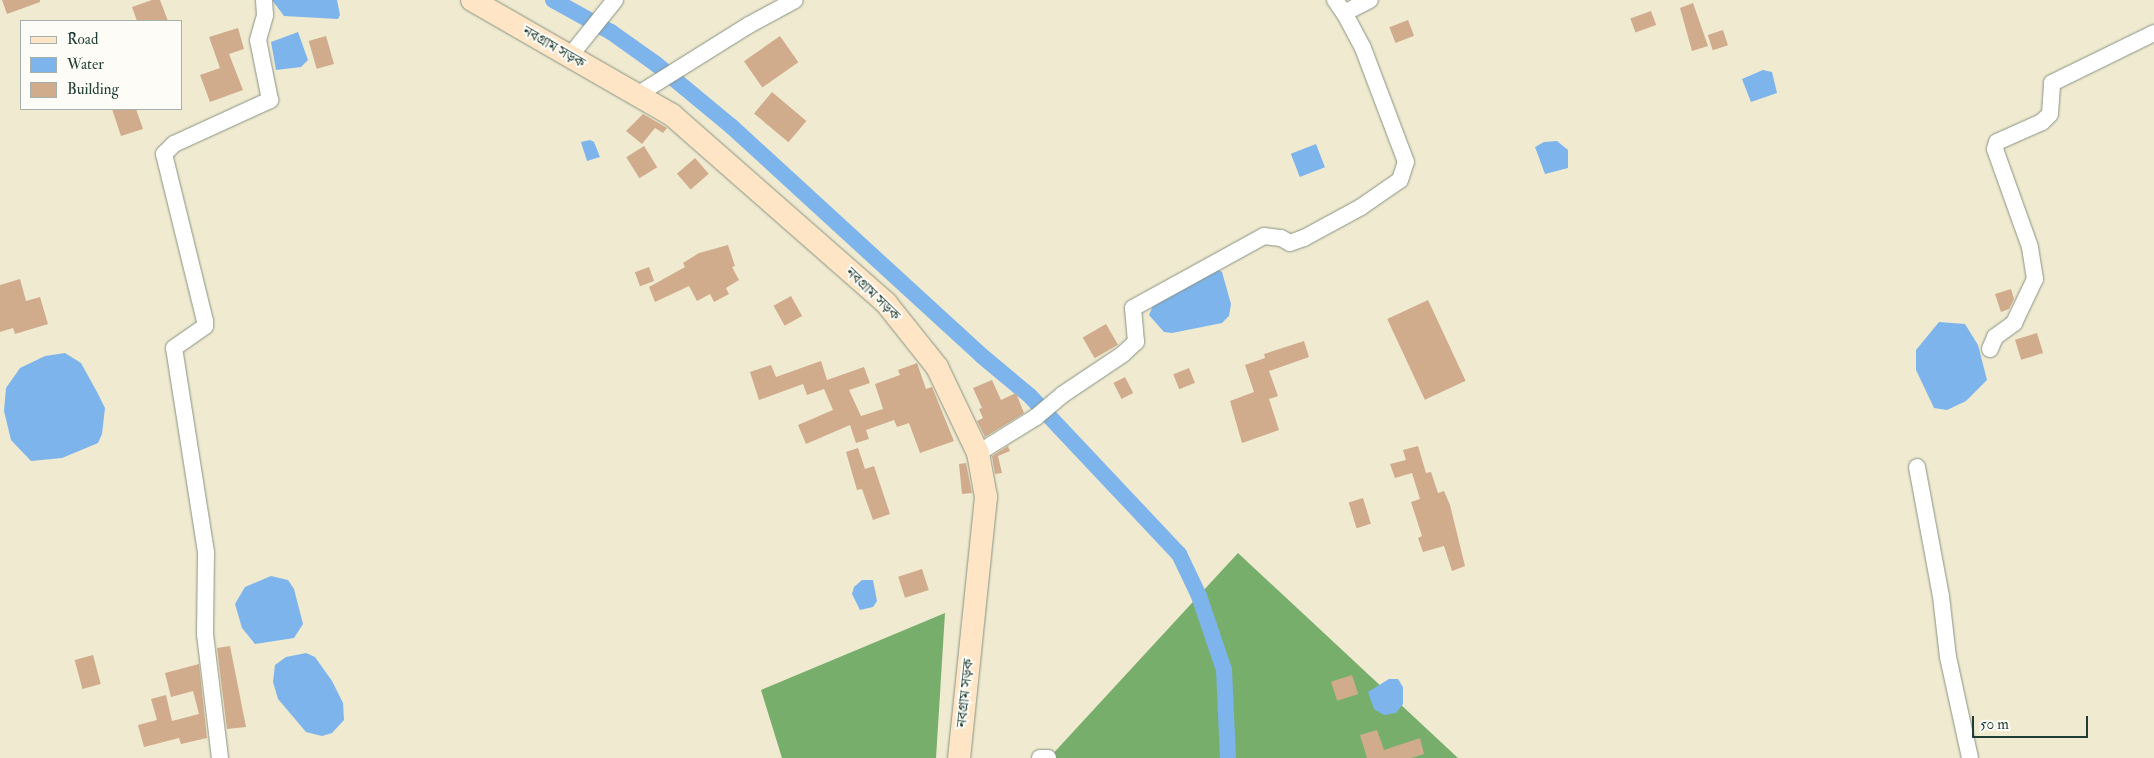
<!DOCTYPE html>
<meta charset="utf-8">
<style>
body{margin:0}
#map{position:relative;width:2154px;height:758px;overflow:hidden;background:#f0ead1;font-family:"IM FELL Double Pica","Noto Serif Bengali",serif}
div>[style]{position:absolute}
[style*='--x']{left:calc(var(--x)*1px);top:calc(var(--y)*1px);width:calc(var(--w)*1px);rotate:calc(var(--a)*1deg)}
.forest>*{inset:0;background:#77ae6c}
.water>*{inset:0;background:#7eb4ec;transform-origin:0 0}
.canal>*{height:16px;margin:-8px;padding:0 8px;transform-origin:8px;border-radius:8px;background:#7eb4ec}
.building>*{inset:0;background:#d0ac8c;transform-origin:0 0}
.roads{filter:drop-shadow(0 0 1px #889482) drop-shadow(0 0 1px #889482)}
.street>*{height:16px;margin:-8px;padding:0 8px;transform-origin:8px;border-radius:8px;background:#fff}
.secondary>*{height:22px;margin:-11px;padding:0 11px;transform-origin:11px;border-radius:11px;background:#fee5c5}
span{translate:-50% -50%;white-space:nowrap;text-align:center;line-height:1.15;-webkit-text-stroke:4px #fdfcf7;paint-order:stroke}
.street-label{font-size:15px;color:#1f3d34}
.legend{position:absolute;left:20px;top:20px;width:162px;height:90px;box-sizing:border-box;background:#fdfcf7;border:1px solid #a4b0a9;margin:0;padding:6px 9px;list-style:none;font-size:15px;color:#1f3d34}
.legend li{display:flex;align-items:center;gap:10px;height:25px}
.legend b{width:25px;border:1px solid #a4b0a9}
.scale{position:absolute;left:1972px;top:716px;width:116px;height:22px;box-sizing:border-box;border:2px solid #1f3d34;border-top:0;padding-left:6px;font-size:15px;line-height:18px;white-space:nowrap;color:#1f3d34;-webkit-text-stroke:4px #fdfcf7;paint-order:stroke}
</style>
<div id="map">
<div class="forest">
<div style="clip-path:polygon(1238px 553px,1458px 758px,1049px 758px)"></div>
<div style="clip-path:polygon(945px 613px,936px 758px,782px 758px,761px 690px)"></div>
</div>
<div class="water">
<div style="clip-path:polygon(272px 0,337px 0,340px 15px,338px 19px,284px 16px)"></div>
<div style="clip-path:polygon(298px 32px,308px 60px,301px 67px,276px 70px,271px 42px)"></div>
<div style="clip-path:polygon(1763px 70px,1772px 72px,1777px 93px,1751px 102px,1742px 79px)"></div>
<div style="clip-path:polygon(590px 140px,594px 142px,600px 157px,587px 161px,581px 142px)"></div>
<div style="clip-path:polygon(1557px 141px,1568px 150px,1568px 168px,1545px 174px,1535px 147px,1544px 142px)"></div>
<div style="left:1316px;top:144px;width:25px;height:27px;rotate:69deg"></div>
<div style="clip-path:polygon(1217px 269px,1222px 272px,1231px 304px,1229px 316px,1222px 323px,1172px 333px,1164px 332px,1149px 315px,1154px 303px)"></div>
<div style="clip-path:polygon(1939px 322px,1965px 324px,1978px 345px,1987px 380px,1966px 401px,1947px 410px,1934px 408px,1916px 370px,1916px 350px)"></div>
<div style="clip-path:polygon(65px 353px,81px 363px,97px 392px,105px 408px,102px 434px,98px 443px,62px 458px,31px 461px,11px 440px,4px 411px,6px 388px,20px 368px,45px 356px)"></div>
<div style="clip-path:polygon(271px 576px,288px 580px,294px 589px,303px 624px,294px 638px,255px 644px,242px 628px,235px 604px,245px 587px)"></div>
<div style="clip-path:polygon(862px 580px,873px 580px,877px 601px,873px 607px,860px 610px,852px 594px,854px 587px)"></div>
<div style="clip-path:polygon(306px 653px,315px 657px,332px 681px,343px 703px,344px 720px,332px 733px,322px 736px,306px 732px,278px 699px,273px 682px,275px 665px,286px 657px)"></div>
<div style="clip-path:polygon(1389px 679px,1398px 679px,1403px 687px,1403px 704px,1396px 713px,1384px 715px,1374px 709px,1368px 692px)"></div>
</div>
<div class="canal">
<div style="--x:553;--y:0;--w:66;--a:28.9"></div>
<div style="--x:611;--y:32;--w:55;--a:35.4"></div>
<div style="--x:656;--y:64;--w:97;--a:39.6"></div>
<div style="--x:731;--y:126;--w:340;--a:42.5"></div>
<div style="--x:982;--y:356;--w:62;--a:39.8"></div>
<div style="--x:1030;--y:396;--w:217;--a:46.7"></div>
<div style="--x:1179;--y:554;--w:47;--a:64.5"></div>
<div style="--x:1199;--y:596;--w:78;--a:71.3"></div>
<div style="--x:1224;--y:670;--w:88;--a:87.4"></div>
</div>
<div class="building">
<div style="clip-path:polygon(2px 0,40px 0,40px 2px,7px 14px)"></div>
<div style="clip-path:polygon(152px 0,160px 0,168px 21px,137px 21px,132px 7px)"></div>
<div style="clip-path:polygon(1693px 3px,1708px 46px,1692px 51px,1680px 8px)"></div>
<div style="left:1651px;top:11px;width:15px;height:22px;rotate:70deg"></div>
<div style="left:1408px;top:20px;width:17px;height:20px;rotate:69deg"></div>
<div style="clip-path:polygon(238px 28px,244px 49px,229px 54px,243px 90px,210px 102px,200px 75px,220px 68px,209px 37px)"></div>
<div style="left:1723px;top:30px;width:16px;height:16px;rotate:72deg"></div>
<div style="left:326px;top:36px;width:29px;height:18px;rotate:74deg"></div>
<div style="left:780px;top:36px;width:32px;height:44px;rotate:55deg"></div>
<div style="left:772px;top:92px;width:45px;height:28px;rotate:40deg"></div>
<div style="clip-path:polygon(112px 109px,136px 109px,143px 129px,121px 136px)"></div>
<div style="clip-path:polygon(643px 114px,667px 128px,663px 133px,655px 128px,642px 144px,626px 131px)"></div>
<div style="left:644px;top:146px;width:25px;height:21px;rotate:58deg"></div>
<div style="left:695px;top:158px;width:21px;height:24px;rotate:49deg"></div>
<div style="clip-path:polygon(728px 245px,735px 266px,732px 267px,739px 280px,726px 288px,729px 294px,714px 302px,710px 294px,697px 301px,689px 286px,655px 302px,649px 287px,685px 267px,683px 263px,699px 253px)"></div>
<div style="left:649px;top:267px;width:15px;height:15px;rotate:70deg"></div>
<div style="clip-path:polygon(20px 279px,26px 301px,40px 297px,48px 324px,15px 334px,13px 328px,0 332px,0 285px)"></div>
<div style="clip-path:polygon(2011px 289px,2014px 299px,2009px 309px,2001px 312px,1995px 294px)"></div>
<div style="left:791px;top:296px;width:23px;height:20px;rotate:61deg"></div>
<div style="left:1428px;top:300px;width:89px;height:45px;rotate:65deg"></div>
<div style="left:1106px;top:324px;width:24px;height:27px;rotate:60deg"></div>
<div style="left:2037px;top:333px;width:21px;height:23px;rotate:73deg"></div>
<div style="clip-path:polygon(1304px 341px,1309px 357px,1269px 371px,1278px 396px,1269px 399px,1279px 430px,1242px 443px,1230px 401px,1254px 392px,1245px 365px,1265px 358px,1264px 354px)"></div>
<div style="clip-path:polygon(821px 361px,827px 380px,864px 367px,870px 383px,849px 390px,861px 416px,883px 409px,875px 384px,900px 375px,898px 370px,917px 363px,926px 389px,932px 387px,954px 441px,920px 453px,909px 423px,897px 427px,894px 420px,866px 430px,869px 439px,856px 443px,850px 425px,806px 444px,798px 425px,833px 410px,824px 389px,807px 395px,803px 384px,759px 400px,750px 372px,771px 365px,776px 377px)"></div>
<div style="left:1189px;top:368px;width:16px;height:17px;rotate:68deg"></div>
<div style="left:1125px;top:377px;width:18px;height:13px;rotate:63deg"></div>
<div style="clip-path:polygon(992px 380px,1001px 400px,1016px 393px,1024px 413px,985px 437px,977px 421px,983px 418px,979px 409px,982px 408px,973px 388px)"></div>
<div style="clip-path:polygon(1008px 446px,1010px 451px,998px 456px,1002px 473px,995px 474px,992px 456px)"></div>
<div style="clip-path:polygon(1418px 446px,1426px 473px,1431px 472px,1438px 493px,1444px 491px,1450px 505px,1465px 566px,1452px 571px,1444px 546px,1423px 552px,1418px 538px,1422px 536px,1411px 502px,1420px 499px,1412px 473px,1395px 478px,1390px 464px,1406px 460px,1403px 450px)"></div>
<div style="clip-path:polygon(858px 448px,865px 469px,874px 466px,890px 514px,873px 520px,862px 489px,857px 490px,846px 452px)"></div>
<div style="clip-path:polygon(966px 463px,972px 493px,962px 494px,959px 464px)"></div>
<div style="left:1363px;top:498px;width:27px;height:15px;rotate:73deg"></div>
<div style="left:922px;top:569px;width:22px;height:25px;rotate:72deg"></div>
<div style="clip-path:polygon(230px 646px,246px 727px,227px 729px,217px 648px)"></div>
<div style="left:93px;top:655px;width:30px;height:19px;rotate:75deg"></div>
<div style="clip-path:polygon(199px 664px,207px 738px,181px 744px,179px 738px,144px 747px,138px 725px,157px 720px,151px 699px,166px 695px,172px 721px,199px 714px,193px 691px,171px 697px,165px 673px)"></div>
<div style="left:1352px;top:675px;width:20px;height:22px;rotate:72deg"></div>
<div style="clip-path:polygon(1377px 730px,1384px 750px,1420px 738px,1424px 754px,1411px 758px,1367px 758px,1360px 735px)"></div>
</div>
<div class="roads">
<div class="street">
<div style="--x:1335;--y:0;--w:16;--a:55"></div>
<div style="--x:570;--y:56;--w:72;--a:-51.2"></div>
<div style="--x:637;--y:95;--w:132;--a:-32"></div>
<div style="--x:749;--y:25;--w:52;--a:-28.5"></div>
<div style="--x:1990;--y:349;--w:13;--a:-67"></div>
<div style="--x:1995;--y:337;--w:24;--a:-36"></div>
<div style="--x:2014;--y:323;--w:49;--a:-64.5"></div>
<div style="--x:2035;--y:279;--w:32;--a:-99"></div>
<div style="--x:2030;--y:247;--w:104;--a:-109.7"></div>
<div style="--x:1995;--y:149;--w:7;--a:-74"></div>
<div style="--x:1997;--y:142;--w:49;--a:-24"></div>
<div style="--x:2042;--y:122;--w:11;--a:-45"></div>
<div style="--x:2050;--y:114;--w:31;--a:-86"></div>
<div style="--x:2052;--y:83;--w:114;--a:-26.1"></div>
<div style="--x:978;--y:453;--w:68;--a:-31.8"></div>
<div style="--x:1036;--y:417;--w:34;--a:-40"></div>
<div style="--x:1062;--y:395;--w:73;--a:-33.9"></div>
<div style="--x:1123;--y:354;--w:18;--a:-43"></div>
<div style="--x:1136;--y:342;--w:34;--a:-95"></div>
<div style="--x:1133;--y:308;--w:149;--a:-28.8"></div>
<div style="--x:1264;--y:236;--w:17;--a:7"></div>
<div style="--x:1281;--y:238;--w:10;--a:29"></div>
<div style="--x:1290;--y:243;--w:15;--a:-20"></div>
<div style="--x:1304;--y:238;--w:65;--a:-28.5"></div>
<div style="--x:1361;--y:207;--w:47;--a:-34.7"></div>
<div style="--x:1400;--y:180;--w:19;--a:-72"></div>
<div style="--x:1406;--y:162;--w:122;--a:-110.7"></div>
<div style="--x:1363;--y:48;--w:40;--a:-118"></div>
<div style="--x:1344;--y:13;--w:29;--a:-27"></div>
<div style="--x:1917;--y:467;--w:131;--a:79.5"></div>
<div style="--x:1941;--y:596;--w:61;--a:83.5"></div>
<div style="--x:1948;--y:657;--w:103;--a:77.7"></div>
<div style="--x:220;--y:758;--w:125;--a:-96.9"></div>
<div style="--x:205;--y:634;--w:82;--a:-89.3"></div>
<div style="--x:206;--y:552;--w:206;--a:-98.9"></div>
<div style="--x:174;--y:348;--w:38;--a:-35"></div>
<div style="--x:205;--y:326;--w:5;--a:-90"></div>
<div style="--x:205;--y:321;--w:172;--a:-103.8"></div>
<div style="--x:164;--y:154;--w:14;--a:-45"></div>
<div style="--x:174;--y:144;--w:106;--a:-24.6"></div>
<div style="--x:270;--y:100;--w:61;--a:-101.3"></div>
<div style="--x:258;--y:40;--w:26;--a:-74"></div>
<div style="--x:265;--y:15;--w:15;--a:-94"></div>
<div style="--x:1040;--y:758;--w:8;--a:0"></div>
</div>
<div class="secondary">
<div style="--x:472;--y:0;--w:231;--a:29.9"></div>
<div style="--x:672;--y:115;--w:285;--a:41.3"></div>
<div style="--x:886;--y:303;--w:82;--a:51.4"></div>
<div style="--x:937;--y:367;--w:95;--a:64.5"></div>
<div style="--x:978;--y:453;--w:45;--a:79.7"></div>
<div style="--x:986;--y:497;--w:262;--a:95.9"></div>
</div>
</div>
<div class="street-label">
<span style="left:554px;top:47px;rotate:30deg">নবগ্রাম সড়ক</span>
<span style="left:873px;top:294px;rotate:44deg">নবগ্রাম সড়ক</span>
<span style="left:965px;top:693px;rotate:-84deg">নবগ্রাম সড়ক</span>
</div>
<ul class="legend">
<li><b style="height:6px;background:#fee5c5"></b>Road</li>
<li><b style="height:14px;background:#7eb4ec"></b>Water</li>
<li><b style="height:14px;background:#d0ac8c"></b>Building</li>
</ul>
<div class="scale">50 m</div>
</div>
